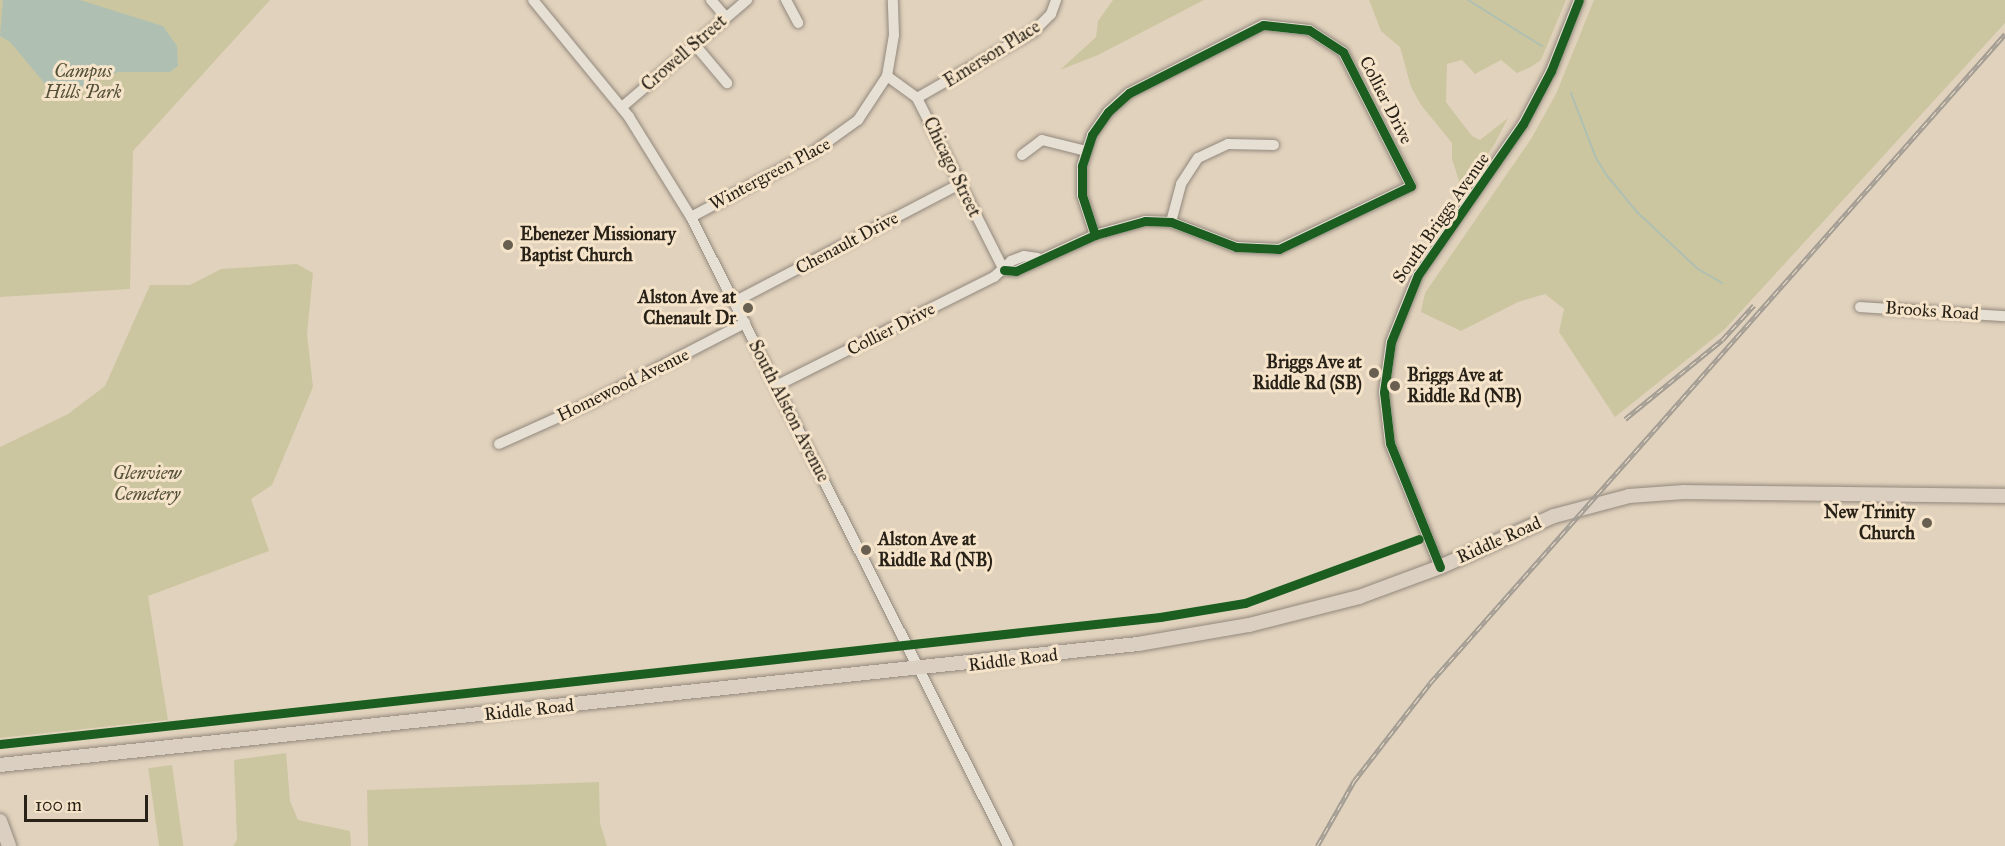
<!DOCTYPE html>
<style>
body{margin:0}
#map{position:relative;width:2005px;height:846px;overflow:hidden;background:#e1d2bd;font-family:"IM FELL Great Primer",serif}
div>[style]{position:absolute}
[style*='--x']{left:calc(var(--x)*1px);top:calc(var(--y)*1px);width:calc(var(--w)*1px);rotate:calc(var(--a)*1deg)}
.green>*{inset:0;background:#ccc6a0;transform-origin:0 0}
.water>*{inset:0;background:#afc0b2}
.stream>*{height:2px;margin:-1px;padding:0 1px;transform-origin:1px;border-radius:1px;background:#afc0b2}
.roads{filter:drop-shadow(0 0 2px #92887c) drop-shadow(0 0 2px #92887c)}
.minor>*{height:10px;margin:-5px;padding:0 5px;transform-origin:5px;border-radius:5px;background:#e6dfd4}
.major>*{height:14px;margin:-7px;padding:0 7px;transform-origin:7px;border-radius:7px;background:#dacfc0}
.rail>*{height:4.5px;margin-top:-2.25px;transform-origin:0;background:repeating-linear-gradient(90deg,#f5e4ca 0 7px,#a39d94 0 14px);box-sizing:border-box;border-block:2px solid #a39d94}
.cycleway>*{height:9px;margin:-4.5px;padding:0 4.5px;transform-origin:4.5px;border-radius:4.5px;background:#1b5e20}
.dots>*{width:16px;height:16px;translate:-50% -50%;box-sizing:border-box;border:3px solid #f5e4ca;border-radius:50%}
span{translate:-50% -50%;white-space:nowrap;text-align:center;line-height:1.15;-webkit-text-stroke:6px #f5e4ca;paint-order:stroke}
.street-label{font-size:18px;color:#282117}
.park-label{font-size:18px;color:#545039;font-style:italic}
.poi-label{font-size:18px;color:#282117;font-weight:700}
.left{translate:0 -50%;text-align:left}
.right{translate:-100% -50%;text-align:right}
.scale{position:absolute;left:24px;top:795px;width:124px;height:27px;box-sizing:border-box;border:3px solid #282117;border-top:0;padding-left:8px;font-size:18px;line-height:21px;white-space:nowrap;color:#282117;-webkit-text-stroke:4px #f5e4ca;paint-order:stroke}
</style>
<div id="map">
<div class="green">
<div style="clip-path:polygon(0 0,270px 0,133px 151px,130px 289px,0 297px)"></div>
<div style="clip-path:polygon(1113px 0,1204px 0,1098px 55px,1060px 70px,1096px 37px,1098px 21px)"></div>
<div style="clip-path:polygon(1369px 0,1566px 0,1541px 60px,1531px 67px,1517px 73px,1501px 60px,1475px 74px,1462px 60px,1447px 64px,1446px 102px,1472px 136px,1480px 140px,1508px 118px,1494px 145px,1453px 203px,1460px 184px,1452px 159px,1452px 143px,1421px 105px,1411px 87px,1400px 47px,1381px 31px)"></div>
<div style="clip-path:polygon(1594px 0,2005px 0,2005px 23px,1724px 330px,1615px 417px,1559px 332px,1564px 309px,1545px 294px,1518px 302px,1461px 331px,1421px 312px,1425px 293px,1531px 139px,1556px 94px)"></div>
<div style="clip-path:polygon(297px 264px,313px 273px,307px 334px,313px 387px,272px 485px,251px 499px,269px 551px,148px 596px,168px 720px,0 738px,0 447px,68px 414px,105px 386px,150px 285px,190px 285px,221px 269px)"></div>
<div style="clip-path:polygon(286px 753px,290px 801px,298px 820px,350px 831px,351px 846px,233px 846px,237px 840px,234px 760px)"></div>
<div style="left:172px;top:765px;width:82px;height:24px;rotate:82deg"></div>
<div style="clip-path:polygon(599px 782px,600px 823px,607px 846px,368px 846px,367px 790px)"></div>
</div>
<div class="water">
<div style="clip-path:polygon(3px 0,80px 0,163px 26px,177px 46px,178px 66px,170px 72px,118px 72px,67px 92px,51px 91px,10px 42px,0 36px)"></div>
</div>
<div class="stream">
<div style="--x:1468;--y:0;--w:87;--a:31.9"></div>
<div style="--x:1571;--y:93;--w:70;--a:69"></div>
<div style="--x:1596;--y:158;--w:22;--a:58"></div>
<div style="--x:1608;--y:177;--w:45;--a:50.4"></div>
<div style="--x:1637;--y:212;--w:83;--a:43.1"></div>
<div style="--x:1698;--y:269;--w:28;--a:30"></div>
</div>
<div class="roads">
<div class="minor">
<div style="--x:533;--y:0;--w:151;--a:50.6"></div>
<div style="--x:629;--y:117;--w:118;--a:58.2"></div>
<div style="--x:691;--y:217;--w:704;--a:63.25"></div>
<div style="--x:711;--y:0;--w:23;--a:49"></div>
<div style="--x:786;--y:0;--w:26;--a:62"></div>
<div style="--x:695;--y:45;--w:50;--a:49.9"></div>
<div style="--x:887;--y:76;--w:37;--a:36"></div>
<div style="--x:917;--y:98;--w:193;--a:63.2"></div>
<div style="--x:917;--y:98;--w:135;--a:-29.8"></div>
<div style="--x:1034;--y:31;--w:24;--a:-45"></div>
<div style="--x:1051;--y:14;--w:15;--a:-70"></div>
<div style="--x:622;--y:107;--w:165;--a:-40.6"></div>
<div style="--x:1022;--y:155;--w:25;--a:-37"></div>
<div style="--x:1042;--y:140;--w:45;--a:14"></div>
<div style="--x:691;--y:217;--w:137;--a:-27.9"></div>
<div style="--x:812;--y:153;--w:57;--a:-35.7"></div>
<div style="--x:858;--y:120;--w:53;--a:-56.6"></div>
<div style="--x:887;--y:76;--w:42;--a:-80.3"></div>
<div style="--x:894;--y:35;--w:35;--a:-92"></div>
<div style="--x:1171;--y:222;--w:39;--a:-75"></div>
<div style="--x:1181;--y:184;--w:31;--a:-57"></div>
<div style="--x:1198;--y:158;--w:33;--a:-25"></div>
<div style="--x:1228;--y:144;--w:46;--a:1.2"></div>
<div style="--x:1004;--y:270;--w:12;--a:5"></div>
<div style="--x:1016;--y:271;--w:87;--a:-24.5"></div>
<div style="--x:1095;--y:235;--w:52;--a:-15.6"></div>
<div style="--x:1145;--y:221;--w:26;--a:2"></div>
<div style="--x:1171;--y:222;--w:70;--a:21"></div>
<div style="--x:1236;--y:247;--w:43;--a:2.7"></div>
<div style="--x:1279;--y:249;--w:146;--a:-25.5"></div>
<div style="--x:1411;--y:186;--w:150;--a:-116.9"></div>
<div style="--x:1343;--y:52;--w:40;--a:-147.1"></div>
<div style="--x:1309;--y:30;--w:46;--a:-173.8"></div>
<div style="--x:1263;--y:25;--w:150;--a:153.1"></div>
<div style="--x:1129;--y:93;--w:28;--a:138"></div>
<div style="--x:1108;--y:112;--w:28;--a:125"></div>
<div style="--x:1092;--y:135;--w:33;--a:108"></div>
<div style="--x:1082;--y:166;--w:29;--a:90"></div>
<div style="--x:1082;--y:195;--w:42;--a:72"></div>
<div style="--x:734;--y:302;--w:255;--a:-27.6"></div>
<div style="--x:1860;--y:307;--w:145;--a:3.6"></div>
<div style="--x:776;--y:386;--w:244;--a:-26.6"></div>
<div style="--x:994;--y:277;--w:23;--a:-43"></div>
<div style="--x:1011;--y:261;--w:14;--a:-21"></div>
<div style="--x:1024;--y:256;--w:14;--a:8"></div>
<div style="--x:499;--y:444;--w:98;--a:-24.2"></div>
<div style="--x:588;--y:404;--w:177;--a:-27.3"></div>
<div style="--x:1440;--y:567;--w:134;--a:-112"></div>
<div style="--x:1390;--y:443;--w:51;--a:-96.7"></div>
<div style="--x:1384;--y:392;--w:50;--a:-82"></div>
<div style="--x:1391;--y:342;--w:72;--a:-68.1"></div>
<div style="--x:1418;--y:275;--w:184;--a:-55.2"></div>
<div style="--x:1523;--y:124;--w:60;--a:-62.2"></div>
<div style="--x:1551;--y:71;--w:76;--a:-68.5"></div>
</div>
<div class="major">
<div style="--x:0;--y:765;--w:1144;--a:-6.07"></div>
<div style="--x:1138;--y:644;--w:113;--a:-9.7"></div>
<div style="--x:1249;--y:625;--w:114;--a:-14.3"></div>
<div style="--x:1359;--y:597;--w:86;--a:-20.3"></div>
<div style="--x:1440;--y:567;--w:125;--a:-24.1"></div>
<div style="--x:1554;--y:516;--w:78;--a:-14.9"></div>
<div style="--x:1629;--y:496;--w:55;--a:-4.2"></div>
<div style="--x:1684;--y:492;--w:321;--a:0.7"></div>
<div style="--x:0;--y:821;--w:27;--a:70"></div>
</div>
</div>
<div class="rail">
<div style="--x:1625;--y:419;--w:125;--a:-39.2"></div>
<div style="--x:1722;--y:340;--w:47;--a:-47.6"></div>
<div style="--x:1317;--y:846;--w:75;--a:-60.4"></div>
<div style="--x:1354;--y:781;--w:124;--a:-52.2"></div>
<div style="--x:1430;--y:683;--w:867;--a:-48.46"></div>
</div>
<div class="cycleway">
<div style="--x:1004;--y:270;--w:12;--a:5"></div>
<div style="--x:1016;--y:271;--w:87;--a:-24.5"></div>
<div style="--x:1095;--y:235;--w:52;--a:-15.6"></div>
<div style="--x:1145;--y:221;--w:26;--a:2"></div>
<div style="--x:1171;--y:222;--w:70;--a:21"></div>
<div style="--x:1236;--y:247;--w:43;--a:2.7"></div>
<div style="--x:1279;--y:249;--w:146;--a:-25.5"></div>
<div style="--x:1411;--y:186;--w:150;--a:-116.9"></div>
<div style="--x:1343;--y:52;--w:40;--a:-147.1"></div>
<div style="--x:1309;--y:30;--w:46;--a:-173.8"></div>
<div style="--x:1263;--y:25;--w:150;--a:153.1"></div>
<div style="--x:1129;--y:93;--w:28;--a:138"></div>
<div style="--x:1108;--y:112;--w:28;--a:125"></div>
<div style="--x:1092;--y:135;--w:33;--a:108"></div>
<div style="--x:1082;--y:166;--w:29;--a:90"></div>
<div style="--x:1082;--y:195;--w:42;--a:72"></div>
<div style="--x:1440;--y:567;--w:134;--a:-112"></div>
<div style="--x:1390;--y:443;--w:51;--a:-96.7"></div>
<div style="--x:1384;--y:392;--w:50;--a:-82"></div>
<div style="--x:1391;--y:342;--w:72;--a:-68.1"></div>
<div style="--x:1418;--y:275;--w:184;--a:-55.2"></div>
<div style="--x:1523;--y:124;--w:60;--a:-62.2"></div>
<div style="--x:1551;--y:71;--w:76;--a:-68.5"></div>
<div style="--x:0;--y:744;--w:1167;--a:-6.25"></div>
<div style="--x:1160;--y:617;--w:86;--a:-9.4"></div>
<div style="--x:1245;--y:603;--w:185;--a:-20.2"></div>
</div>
<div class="dots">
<div style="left:508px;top:245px;background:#695f51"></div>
<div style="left:748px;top:308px;background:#695f51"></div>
<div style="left:1374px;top:373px;background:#695f51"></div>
<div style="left:1395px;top:386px;background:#695f51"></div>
<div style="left:1927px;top:523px;background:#695f51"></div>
<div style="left:866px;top:550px;background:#695f51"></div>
</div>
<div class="street-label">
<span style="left:684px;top:53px;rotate:-41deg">Crowell Street</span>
<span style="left:992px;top:54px;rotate:-32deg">Emerson Place</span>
<span style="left:1386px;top:100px;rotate:63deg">Collier Drive</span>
<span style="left:952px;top:167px;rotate:64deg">Chicago Street</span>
<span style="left:770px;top:174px;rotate:-28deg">Wintergreen Place</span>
<span style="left:1441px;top:218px;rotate:-55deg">South Briggs Avenue</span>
<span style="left:847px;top:243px;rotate:-28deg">Chenault Drive</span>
<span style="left:1932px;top:311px;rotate:4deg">Brooks Road</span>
<span style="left:891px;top:329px;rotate:-27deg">Collier Drive</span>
<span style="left:623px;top:385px;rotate:-26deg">Homewood Avenue</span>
<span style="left:789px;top:411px;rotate:63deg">South Alston Avenue</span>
<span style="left:1499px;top:540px;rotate:-24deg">Riddle Road</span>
<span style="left:1013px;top:660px;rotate:-7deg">Riddle Road</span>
<span style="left:529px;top:710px;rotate:-6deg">Riddle Road</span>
</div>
<div class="park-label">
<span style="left:83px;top:82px">Campus<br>Hills Park</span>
<span style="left:147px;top:484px">Glenview<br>Cemetery</span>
</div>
<div class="poi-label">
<span class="left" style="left:520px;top:245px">Ebenezer Missionary<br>Baptist Church</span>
<span class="right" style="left:736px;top:308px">Alston Ave at<br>Chenault Dr</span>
<span class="right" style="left:1362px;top:373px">Briggs Ave at<br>Riddle Rd (SB)</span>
<span class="left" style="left:1407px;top:386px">Briggs Ave at<br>Riddle Rd (NB)</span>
<span class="right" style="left:1915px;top:523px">New Trinity<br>Church</span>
<span class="left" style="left:878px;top:550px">Alston Ave at<br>Riddle Rd (NB)</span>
</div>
<div class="scale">100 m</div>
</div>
